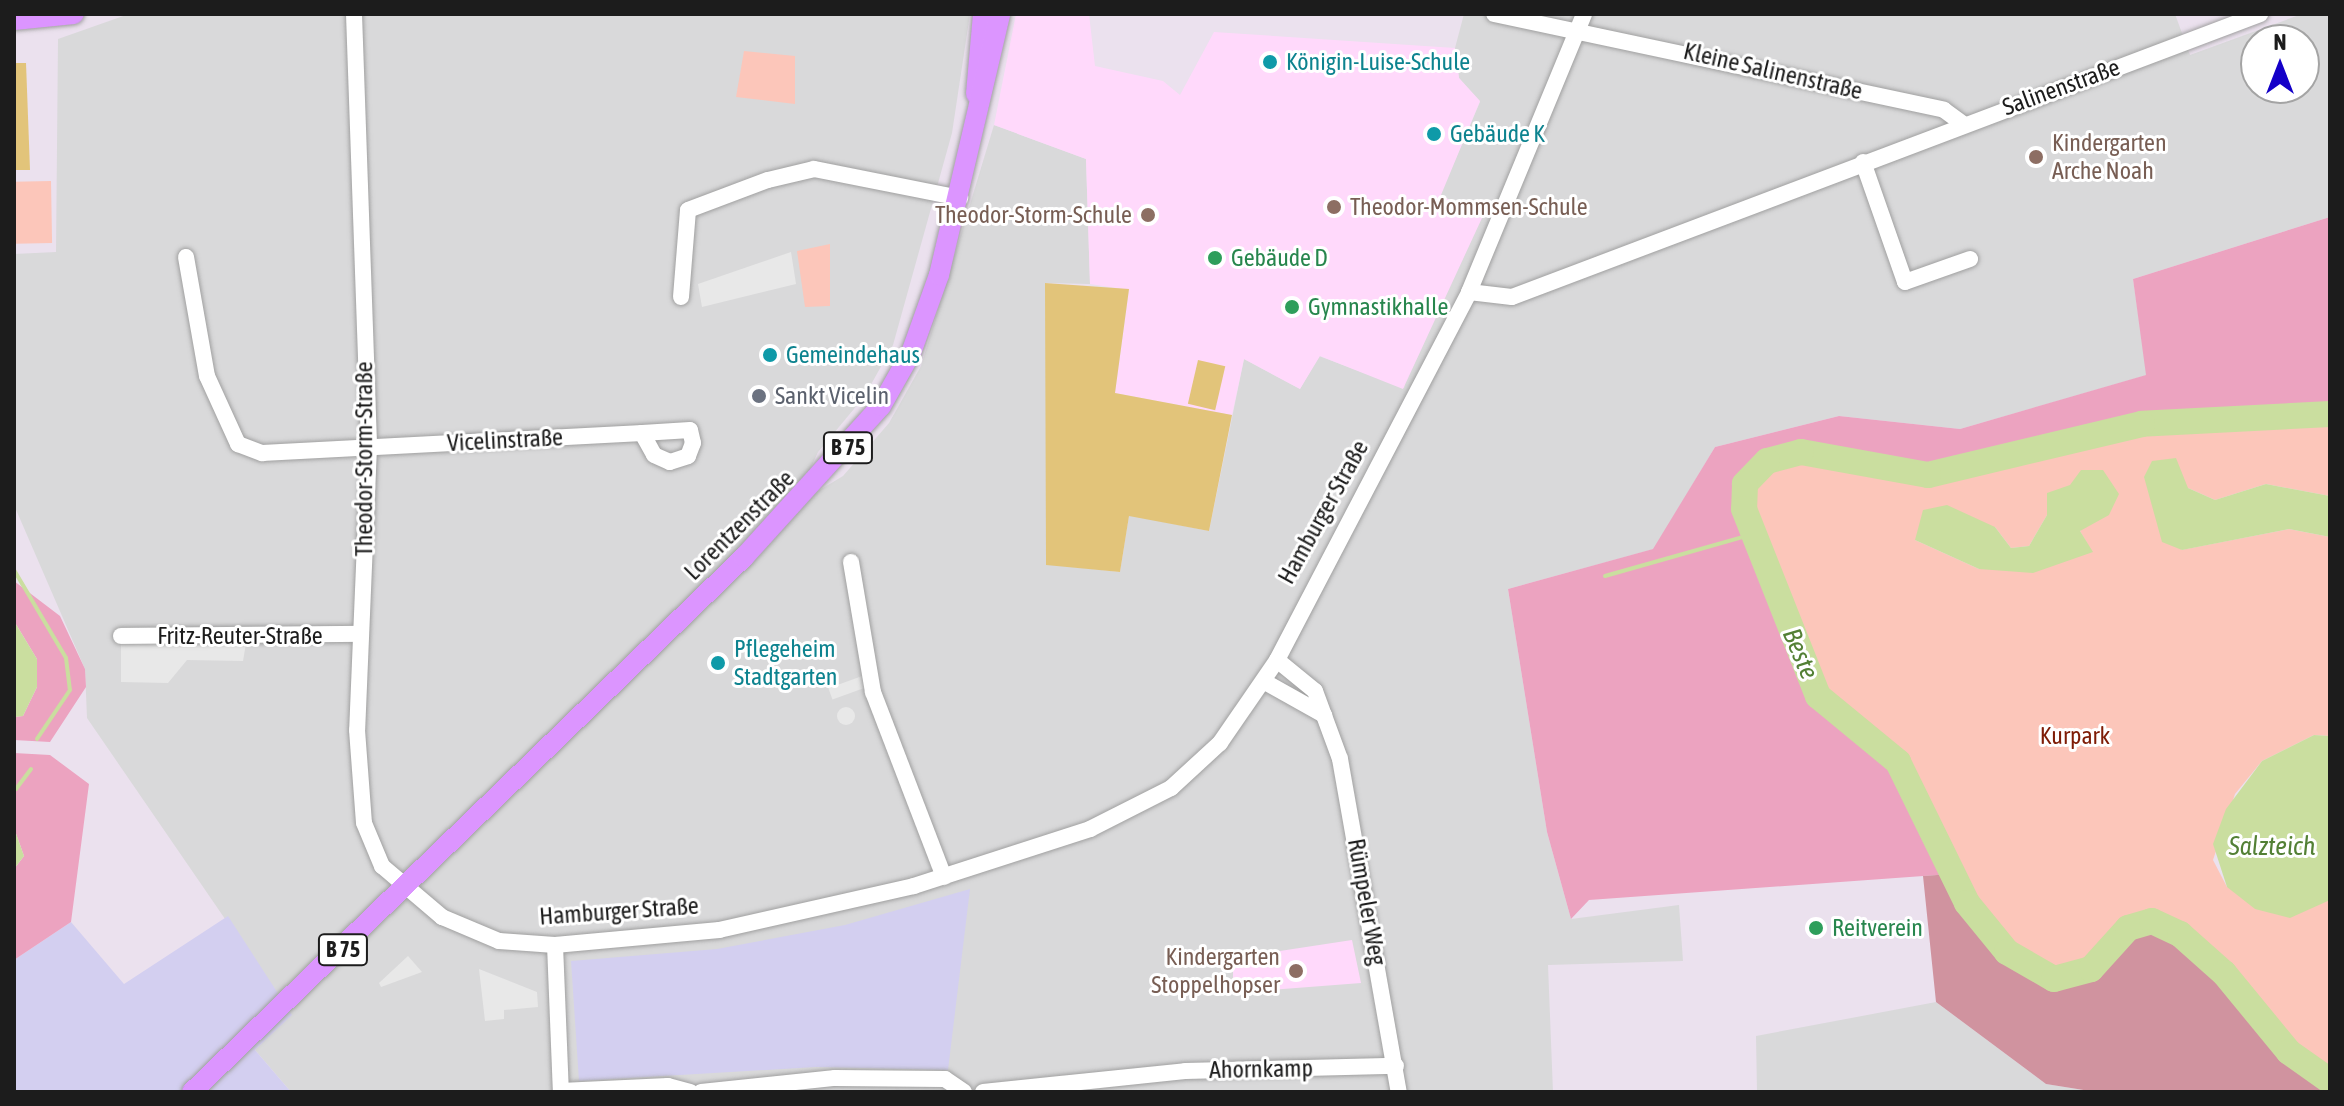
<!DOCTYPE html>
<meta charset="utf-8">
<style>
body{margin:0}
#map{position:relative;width:2344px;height:1106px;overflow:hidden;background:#ebe1ee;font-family:"Asap Condensed",sans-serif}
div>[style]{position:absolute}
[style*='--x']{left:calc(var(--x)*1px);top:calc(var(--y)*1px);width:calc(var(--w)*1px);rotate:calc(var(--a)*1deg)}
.residential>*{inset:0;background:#d9d9da}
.commercial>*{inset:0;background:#d3cff0}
.education>*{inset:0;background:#ffd9fb}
.grass>*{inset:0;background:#eca3c0}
.forest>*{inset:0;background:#d0939f}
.park>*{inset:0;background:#fcc6ba;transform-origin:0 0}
.pitch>*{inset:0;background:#e2c47a;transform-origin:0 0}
.parking>*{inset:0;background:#e8e8e8;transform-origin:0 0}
.round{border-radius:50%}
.water>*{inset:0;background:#cade9f}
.stream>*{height:4px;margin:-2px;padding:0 2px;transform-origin:2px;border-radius:2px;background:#cade9f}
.river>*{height:26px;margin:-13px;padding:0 13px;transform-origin:13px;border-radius:13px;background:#cade9f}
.roads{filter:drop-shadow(0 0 2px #a0a0a0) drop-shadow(0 0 2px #a0a0a0)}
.minor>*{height:16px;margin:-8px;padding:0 8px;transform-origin:8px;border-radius:8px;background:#fff}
.major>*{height:20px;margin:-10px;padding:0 10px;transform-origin:10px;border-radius:10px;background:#dc95ff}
.dots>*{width:22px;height:22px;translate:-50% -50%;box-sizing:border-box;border:4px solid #fff;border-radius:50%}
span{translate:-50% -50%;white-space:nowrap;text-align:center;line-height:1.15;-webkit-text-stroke:6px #fff;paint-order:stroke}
.shield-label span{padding:2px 6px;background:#fff;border:2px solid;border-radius:6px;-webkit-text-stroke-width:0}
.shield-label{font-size:22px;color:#1c1c1c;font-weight:700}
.culture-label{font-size:24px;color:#0d838f}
.left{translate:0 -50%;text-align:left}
.street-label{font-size:24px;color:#1c1c1c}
.education-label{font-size:24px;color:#785e54}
.right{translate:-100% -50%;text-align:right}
.leisure-label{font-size:24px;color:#27864d}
.worship-label{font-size:24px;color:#5b616d}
.park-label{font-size:24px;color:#7e1c06}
.water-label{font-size:26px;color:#538035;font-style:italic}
.frame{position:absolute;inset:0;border:16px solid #1c1c1c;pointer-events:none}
.north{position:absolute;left:2240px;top:24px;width:80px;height:80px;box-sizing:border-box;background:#fff;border:2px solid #a4a4a4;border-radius:50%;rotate:0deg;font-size:22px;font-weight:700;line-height:32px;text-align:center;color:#1c1c1c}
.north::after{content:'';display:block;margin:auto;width:28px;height:36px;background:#1400c8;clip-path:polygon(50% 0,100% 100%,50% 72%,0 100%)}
</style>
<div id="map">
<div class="residential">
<div style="clip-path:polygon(evenodd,129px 14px,970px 14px,952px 133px,893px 345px,864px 397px,818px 452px,793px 506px,843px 476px,889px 423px,921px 366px,994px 125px,1086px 159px,1090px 284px,1046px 283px,1046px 564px,1120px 572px,1129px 515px,1209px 531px,1244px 359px,1300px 389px,1319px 356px,1404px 388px,1440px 195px,1480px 102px,1459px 78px,1455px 48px,1464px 14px,2175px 14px,2190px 55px,2302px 14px,2330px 14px,2330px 217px,2133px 279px,2147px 375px,1960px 429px,1839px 416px,1715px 447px,1654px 549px,1508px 589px,1547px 832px,1571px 919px,1679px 905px,1683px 961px,1548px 965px,1553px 1092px,291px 1092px,255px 1050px,291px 1015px,87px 718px,85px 669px,14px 505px,14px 254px,56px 252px,58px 39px,129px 14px,2256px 40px,2304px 40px,2304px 88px,2256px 88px,2256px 40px)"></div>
<div style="clip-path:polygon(1936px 1002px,2046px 1084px,2096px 1092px,1757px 1092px,1756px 1036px)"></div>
</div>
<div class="commercial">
<div style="clip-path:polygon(970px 889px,948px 1070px,816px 1067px,579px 1081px,571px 961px,717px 949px,845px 925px)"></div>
<div style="clip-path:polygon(228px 916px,292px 1015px,255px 1050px,291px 1092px,14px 1092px,14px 960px,71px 922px,124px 984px)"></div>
</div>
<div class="education">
<div style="clip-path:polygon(1016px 14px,1089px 14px,1095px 66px,1163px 81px,1180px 95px,1214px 32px,1455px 48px,1459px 78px,1480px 101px,1441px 195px,1482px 218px,1403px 389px,1320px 356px,1300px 389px,1244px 359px,1232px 415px,1115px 393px,1129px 290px,1090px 284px,1086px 159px,994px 125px)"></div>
<div style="clip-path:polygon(1352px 940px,1361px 983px,1233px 993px,1233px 958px)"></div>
</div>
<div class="grass">
<div style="clip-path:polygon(2330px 217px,2330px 414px,2114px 428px,1928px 475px,1836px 454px,1750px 535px,1818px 696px,1898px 762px,1951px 874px,1589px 900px,1571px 919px,1547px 832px,1508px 589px,1653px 549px,1715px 447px,1839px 416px,1960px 429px,2146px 375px,2133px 279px)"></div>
<div style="clip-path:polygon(14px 581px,60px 616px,85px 669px,86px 687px,50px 742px,14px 740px,14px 717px,23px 716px,37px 687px,37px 659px,14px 621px)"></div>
<div style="clip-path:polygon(14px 753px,50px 755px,89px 784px,71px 922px,14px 960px,14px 869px,24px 856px,14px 828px)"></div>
</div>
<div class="forest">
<div style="clip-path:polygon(1951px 874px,1981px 922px,2028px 968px,2091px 969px,2128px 928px,2152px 921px,2180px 934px,2308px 1070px,2330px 1081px,2330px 1092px,2096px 1092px,2046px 1084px,1936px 1002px,1923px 876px)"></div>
</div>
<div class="park">
<div style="clip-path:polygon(744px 51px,795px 56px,795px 104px,736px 97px)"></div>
<div style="left:51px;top:181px;width:62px;height:37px;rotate:89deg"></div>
<div style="clip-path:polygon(830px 244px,830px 306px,805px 307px,797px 251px)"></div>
<div style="clip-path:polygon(evenodd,2330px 414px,2330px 496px,2266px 484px,2215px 500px,2188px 488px,2181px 550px,2289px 529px,2330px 537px,2330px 736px,2314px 735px,2262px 761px,2235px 794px,2213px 860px,2227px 887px,2330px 900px,2330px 1081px,2289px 1052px,2224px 973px,2180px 934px,2152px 921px,2128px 928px,2091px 969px,2054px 979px,2007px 952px,1967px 903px,1898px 762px,1818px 696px,1744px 509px,1745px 484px,1767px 461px,1801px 452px,1928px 475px,2142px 424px,2330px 414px,2047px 515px,2092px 519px,2080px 531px,2092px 552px,1979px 569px,1915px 540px,1995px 527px,2011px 548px,2029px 546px,2047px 515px)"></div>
</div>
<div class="pitch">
<div style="clip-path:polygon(14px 63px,26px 63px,30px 170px,14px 170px)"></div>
<div style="clip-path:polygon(1045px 283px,1129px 289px,1115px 393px,1232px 415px,1209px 531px,1129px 516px,1120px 572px,1046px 565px)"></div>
<div style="left:1198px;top:360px;width:28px;height:45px;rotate:13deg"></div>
</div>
<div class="parking">
<div style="clip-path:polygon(791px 252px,796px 284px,702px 307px,698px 284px)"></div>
<div style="clip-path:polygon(121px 636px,247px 637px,243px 661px,187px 660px,168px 683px,121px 682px)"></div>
<div style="left:865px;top:675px;width:12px;height:39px;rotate:70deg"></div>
<div class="round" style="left:837px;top:707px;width:18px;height:18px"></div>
<div style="clip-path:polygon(408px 956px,422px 972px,381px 987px,379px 983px)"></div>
<div style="clip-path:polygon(479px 969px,537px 992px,538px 1007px,504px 1010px,504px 1019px,485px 1021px)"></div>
</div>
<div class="water">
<div style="clip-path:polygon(2176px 458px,2188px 488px,2215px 500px,2266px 484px,2330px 496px,2330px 537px,2289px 529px,2182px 550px,2162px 542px,2144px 477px,2152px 461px)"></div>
<div style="clip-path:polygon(2081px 470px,2103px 470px,2119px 494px,2109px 515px,2080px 531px,2093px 552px,2033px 573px,1979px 569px,1915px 540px,1923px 510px,1947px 505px,1995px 527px,2011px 548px,2029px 546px,2047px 515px,2047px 493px,2070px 485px)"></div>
<div style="clip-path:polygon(14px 621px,37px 659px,37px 687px,23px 716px,14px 717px)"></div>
<div style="clip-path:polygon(2314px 735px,2330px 736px,2330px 900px,2290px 918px,2255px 909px,2227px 887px,2213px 844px,2226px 809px,2262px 761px)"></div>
<div style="clip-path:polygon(14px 828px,24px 856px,14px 869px)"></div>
</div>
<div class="stream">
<div style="--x:14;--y:570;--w:102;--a:59.4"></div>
<div style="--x:66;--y:658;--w:32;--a:83"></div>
<div style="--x:70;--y:690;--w:59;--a:124"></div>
<div style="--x:1605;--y:576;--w:151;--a:-15.8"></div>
<div style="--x:16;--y:789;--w:25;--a:-53"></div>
</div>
<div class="river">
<div style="--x:2330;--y:414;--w:188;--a:177"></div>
<div style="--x:2142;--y:424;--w:220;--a:166.6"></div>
<div style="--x:1928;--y:475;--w:129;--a:-169.7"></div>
<div style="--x:1801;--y:452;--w:35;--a:165"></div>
<div style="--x:1767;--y:461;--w:32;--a:134"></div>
<div style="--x:1745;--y:484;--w:25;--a:92"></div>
<div style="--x:1744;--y:509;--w:201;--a:68.4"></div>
<div style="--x:1818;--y:696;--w:104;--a:39.5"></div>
<div style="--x:1898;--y:762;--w:157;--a:63.9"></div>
<div style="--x:1967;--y:903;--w:63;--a:50.8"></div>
<div style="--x:2007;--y:952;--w:54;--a:29.9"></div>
<div style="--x:2054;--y:979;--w:38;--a:-15"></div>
<div style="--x:2091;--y:969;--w:55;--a:-47.9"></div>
<div style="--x:2128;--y:928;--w:25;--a:-16"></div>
<div style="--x:2152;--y:921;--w:31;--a:25"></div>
<div style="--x:2180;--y:934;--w:59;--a:41.6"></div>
<div style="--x:2224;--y:973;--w:102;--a:50.6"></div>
<div style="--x:2289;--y:1052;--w:50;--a:35.3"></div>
</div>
<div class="roads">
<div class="minor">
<div style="--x:354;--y:14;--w:433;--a:88"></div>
<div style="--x:369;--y:447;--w:283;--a:92.4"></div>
<div style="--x:357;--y:730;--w:93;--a:85.7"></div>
<div style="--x:364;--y:823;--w:47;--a:67.3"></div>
<div style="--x:382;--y:866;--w:79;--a:40.4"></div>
<div style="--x:442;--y:917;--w:62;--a:22.8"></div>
<div style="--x:499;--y:941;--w:56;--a:4.1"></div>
<div style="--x:555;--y:945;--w:165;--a:-5.2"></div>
<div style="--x:719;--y:930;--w:200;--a:-12.7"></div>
<div style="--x:914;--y:886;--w:185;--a:-17.9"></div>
<div style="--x:1090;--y:829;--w:91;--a:-26.8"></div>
<div style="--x:1171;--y:788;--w:67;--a:-42.6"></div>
<div style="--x:1220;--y:743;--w:101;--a:-55.5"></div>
<div style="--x:1277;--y:660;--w:415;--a:-62.4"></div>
<div style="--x:1469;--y:292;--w:301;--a:-67.5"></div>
<div style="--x:1494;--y:14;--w:460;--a:12"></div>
<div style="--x:1944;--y:110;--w:22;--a:36"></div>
<div style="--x:1863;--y:162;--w:127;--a:70.7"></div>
<div style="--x:1905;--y:282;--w:69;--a:-19.5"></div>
<div style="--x:186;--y:257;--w:121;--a:80"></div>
<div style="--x:207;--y:376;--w:75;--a:65.5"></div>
<div style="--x:238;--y:444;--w:26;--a:21"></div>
<div style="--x:262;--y:453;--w:381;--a:-3"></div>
<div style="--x:642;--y:433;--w:25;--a:61"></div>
<div style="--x:654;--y:455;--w:17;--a:24"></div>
<div style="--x:670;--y:462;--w:19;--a:-18"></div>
<div style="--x:688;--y:456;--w:14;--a:-69"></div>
<div style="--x:693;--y:443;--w:13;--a:-103"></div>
<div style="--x:690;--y:430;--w:48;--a:176.4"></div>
<div style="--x:1469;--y:292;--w:43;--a:6.6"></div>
<div style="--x:1512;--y:297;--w:800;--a:-20.72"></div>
<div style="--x:681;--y:297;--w:87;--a:-85.4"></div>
<div style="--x:688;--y:210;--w:85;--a:-20.6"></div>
<div style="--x:768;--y:180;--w:47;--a:-13.4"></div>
<div style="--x:814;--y:169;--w:149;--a:11.2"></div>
<div style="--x:851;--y:562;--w:132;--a:80.4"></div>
<div style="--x:873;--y:692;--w:198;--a:69"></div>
<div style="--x:121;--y:636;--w:239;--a:-0.5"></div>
<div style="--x:1277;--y:660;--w:49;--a:39.2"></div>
<div style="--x:1315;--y:691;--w:72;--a:69.8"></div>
<div style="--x:1340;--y:759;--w:338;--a:80"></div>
<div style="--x:1265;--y:682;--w:68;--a:29.2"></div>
<div style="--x:555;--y:945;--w:147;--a:87.7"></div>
<div style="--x:561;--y:1091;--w:107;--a:-2.7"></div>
<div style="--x:668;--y:1086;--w:23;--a:15"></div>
<div style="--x:701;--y:1092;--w:135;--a:-6"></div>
<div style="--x:835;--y:1078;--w:110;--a:0.5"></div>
<div style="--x:945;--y:1079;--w:23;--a:34"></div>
<div style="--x:983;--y:1092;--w:203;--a:-5.9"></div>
<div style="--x:1185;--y:1071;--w:211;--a:-1.4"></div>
</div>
<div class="major">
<div style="--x:14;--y:20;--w:60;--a:-5.7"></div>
<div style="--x:976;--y:94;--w:80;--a:-85"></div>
<div style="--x:192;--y:1092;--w:769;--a:-44.1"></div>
<div style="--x:744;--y:557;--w:204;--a:-47.8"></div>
<div style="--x:881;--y:406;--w:61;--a:-60.5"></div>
<div style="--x:911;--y:353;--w:83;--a:-70.3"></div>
<div style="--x:939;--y:275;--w:268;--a:-76.8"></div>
</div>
</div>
<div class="dots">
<div style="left:1270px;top:62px;background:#0f9aa8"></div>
<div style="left:1434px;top:134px;background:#0f9aa8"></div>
<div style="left:2036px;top:157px;background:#8d6e63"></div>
<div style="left:1334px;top:207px;background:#8d6e63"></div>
<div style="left:1148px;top:215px;background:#8d6e63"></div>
<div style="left:1215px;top:258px;background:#2e9e5b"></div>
<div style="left:1292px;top:307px;background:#2e9e5b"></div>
<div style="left:770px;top:355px;background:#0f9aa8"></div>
<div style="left:759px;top:396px;background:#6b7280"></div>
<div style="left:718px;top:663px;background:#0f9aa8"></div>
<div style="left:1816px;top:928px;background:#2e9e5b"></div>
<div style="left:1296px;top:971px;background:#8d6e63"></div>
</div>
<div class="shield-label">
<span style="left:848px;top:448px">B 75</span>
<span style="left:343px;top:950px">B 75</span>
</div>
<div class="culture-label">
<span class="left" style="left:1286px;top:62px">Königin-Luise-Schule</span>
<span class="left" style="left:1450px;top:134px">Gebäude K</span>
<span class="left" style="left:786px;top:355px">Gemeindehaus</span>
<span class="left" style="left:734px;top:663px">Pflegeheim<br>Stadtgarten</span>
</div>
<div class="street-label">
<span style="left:1773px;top:71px;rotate:13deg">Kleine Salinenstraße</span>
<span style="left:2061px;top:87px;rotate:-20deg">Salinenstraße</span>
<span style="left:505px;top:440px;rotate:-3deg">Vicelinstraße</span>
<span style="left:364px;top:459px;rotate:-90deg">Theodor-Storm-Straße</span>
<span style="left:1323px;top:512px;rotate:-61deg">Hamburger Straße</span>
<span style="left:739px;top:525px;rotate:-45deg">Lorentzenstraße</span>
<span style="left:240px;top:636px">Fritz-Reuter-Straße</span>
<span style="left:1367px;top:902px;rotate:80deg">Rümpeler Weg</span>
<span style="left:619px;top:911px;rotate:-4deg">Hamburger Straße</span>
<span style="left:1261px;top:1069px;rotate:-1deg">Ahornkamp</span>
</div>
<div class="education-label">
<span class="left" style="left:2052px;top:157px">Kindergarten<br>Arche Noah</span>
<span class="left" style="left:1350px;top:207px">Theodor-Mommsen-Schule</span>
<span class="right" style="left:1132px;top:215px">Theodor-Storm-Schule</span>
<span class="right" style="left:1280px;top:971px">Kindergarten<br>Stoppelhopser</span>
</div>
<div class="leisure-label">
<span class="left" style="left:1231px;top:258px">Gebäude D</span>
<span class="left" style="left:1308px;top:307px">Gymnastikhalle</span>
<span class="left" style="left:1832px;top:928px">Reitverein</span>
</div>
<div class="worship-label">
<span class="left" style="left:775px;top:396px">Sankt Vicelin</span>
</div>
<div class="park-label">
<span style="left:2075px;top:736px">Kurpark</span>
</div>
<div class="water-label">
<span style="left:1800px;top:654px;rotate:67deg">Beste</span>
<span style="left:2272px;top:847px">Salzteich</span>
</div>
<div class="frame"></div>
<div class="north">N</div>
</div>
